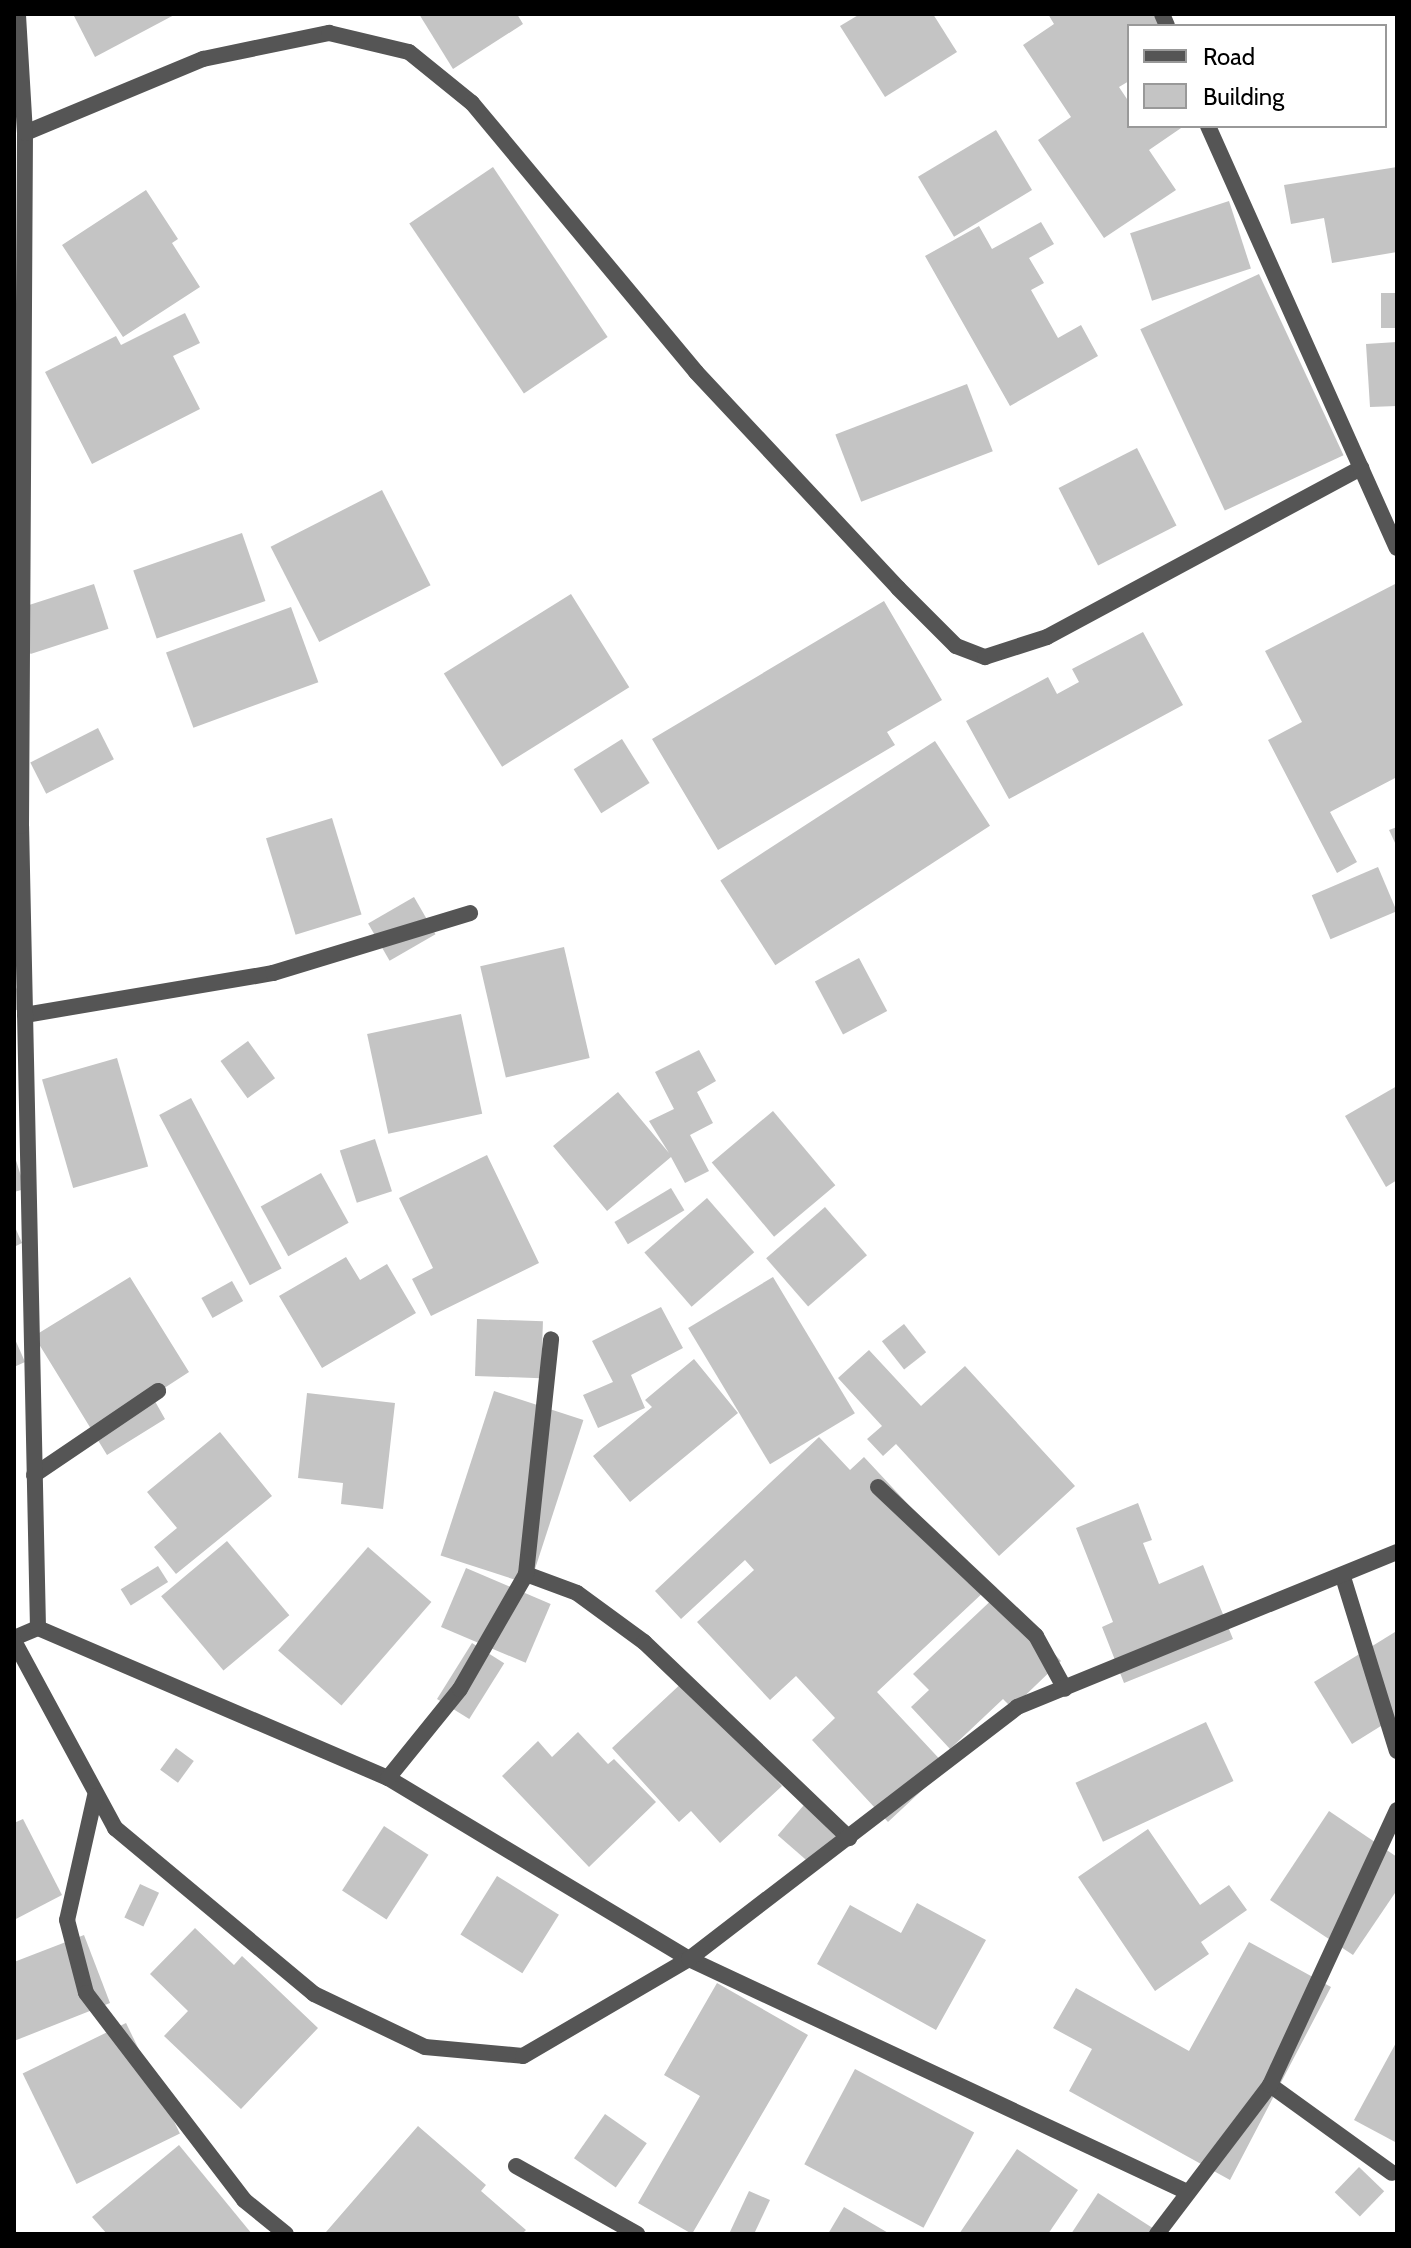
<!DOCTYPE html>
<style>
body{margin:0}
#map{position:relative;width:1411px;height:2248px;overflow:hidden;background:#fff;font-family:Cabin,sans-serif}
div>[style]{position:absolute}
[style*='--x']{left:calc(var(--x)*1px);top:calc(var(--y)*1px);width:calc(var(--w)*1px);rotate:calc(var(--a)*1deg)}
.building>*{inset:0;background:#c4c4c4;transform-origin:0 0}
.service>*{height:16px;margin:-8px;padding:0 8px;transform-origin:8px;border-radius:8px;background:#555}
.minor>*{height:16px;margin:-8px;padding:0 8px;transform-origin:8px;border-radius:8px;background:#555}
.tertiary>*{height:16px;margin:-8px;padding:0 8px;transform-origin:8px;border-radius:8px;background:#555}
span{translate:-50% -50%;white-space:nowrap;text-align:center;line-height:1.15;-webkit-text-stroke:6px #fff;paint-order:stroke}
.frame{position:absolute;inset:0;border:16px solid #000;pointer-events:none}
.legend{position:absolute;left:1127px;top:24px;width:260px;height:104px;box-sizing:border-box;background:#fff;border:2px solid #999;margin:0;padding:10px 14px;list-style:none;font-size:24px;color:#000}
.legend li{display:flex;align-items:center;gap:16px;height:40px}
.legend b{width:40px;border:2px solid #999}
</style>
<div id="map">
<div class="building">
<div style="clip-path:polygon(73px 14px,176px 14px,95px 57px)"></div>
<div style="clip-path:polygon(419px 14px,517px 14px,523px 24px,453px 69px)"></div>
<div style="clip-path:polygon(860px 14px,933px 14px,957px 52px,885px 97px,840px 26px)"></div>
<div style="clip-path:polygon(1048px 14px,1161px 14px,1169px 26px,1129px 26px,1129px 81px,1119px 87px,1129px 102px,1129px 126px,1184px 126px,1149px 150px,1176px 190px,1104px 238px,1038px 140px,1071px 117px,1023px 45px,1054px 24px)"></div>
<div style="left:996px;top:130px;width:70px;height:91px;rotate:59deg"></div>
<div style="left:493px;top:167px;width:205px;height:101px;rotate:56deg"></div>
<div style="clip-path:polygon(1397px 167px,1397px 252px,1332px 263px,1324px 218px,1291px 224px,1284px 185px)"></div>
<div style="clip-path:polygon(146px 190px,178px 239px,172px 243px,200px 287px,123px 337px,62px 245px)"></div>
<div style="left:1229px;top:201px;width:71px;height:104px;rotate:72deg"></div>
<div style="clip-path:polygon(1041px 222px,1054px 244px,1029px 258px,1044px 283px,1031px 290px,1058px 338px,1081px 325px,1098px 356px,1010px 406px,925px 256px,979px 226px,992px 249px)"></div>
<div style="left:1259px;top:274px;width:200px;height:131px;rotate:65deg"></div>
<div style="left:1381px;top:293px;width:16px;height:35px"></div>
<div style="clip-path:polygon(185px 313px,200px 343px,173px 356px,200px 409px,92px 464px,45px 372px,116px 336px,121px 345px)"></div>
<div style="clip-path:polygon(1397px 342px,1397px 406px,1370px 407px,1366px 344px)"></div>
<div style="left:967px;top:384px;width:72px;height:141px;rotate:69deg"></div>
<div style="left:1137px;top:448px;width:87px;height:88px;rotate:63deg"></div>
<div style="left:382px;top:490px;width:107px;height:125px;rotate:63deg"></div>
<div style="left:242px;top:533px;width:72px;height:115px;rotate:71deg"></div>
<div style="clip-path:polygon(1397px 583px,1397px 777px,1330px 812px,1357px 862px,1337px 873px,1268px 740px,1302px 722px,1265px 651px)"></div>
<div style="left:94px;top:584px;width:47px;height:82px;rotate:72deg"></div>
<div style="left:571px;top:594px;width:110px;height:150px;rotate:58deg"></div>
<div style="clip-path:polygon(884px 601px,942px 700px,887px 732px,895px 745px,718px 850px,652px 739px)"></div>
<div style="left:291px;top:607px;width:80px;height:133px;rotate:70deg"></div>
<div style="clip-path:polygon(1143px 632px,1183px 705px,1009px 799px,966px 721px,1048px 677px,1057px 694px,1079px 682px,1072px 669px)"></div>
<div style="left:98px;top:728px;width:35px;height:76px;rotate:63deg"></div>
<div style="left:622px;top:739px;width:52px;height:57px;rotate:58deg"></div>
<div style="left:935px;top:741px;width:101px;height:256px;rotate:57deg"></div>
<div style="left:332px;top:818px;width:101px;height:69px;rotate:73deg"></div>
<div style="clip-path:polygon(1397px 827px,1397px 847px,1389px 830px)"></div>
<div style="left:1378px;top:867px;width:48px;height:72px;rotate:67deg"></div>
<div style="left:414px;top:897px;width:43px;height:53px;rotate:60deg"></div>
<div style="left:564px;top:947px;width:114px;height:86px;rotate:77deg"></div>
<div style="left:859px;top:958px;width:60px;height:50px;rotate:62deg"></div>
<div style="clip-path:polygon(14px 982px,24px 1007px,14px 1011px)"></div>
<div style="left:461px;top:1014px;width:102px;height:96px;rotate:78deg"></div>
<div style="left:248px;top:1041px;width:46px;height:34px;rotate:54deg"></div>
<div style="clip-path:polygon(699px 1050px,716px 1081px,697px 1092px,713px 1123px,690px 1135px,709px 1171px,685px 1183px,671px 1157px,607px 1211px,553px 1146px,618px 1092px,669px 1153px,649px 1121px,674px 1109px,655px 1072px)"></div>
<div style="left:117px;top:1058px;width:113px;height:78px;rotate:74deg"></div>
<div style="clip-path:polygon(1397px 1086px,1397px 1180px,1386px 1187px,1345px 1116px)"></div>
<div style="left:191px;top:1098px;width:193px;height:36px;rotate:62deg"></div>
<div style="left:773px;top:1111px;width:97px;height:80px;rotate:50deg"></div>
<div style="left:375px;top:1139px;width:55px;height:37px;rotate:72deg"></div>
<div style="clip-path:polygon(14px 1154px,25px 1189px,14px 1192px)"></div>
<div style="clip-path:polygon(487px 1155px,539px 1263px,431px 1316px,412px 1279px,433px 1268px,399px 1198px)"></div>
<div style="left:321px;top:1173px;width:57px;height:69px;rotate:61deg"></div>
<div style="left:671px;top:1188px;width:26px;height:66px;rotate:59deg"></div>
<div style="left:707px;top:1198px;width:72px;height:83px;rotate:49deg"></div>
<div style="left:825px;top:1207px;width:64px;height:78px;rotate:49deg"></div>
<div style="clip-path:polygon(14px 1225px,22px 1243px,14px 1247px)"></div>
<div style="clip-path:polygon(346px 1257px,360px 1280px,387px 1264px,416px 1313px,322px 1368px,279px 1296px)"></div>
<div style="clip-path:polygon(130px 1277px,189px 1372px,152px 1396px,165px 1419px,107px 1455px,34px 1336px)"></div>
<div style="left:773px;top:1277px;width:159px;height:99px;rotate:59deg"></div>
<div style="left:232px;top:1281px;width:23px;height:35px;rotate:61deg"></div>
<div style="clip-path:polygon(661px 1307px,683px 1348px,631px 1375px,645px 1408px,598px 1428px,583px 1395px,613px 1382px,592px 1341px)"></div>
<div style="left:477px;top:1319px;width:66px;height:57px;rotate:2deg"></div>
<div style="left:904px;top:1324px;width:36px;height:28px;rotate:52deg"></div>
<div style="clip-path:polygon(14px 1337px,25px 1362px,14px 1367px)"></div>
<div style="clip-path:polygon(869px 1350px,921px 1406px,965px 1366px,1075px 1486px,999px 1556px,896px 1444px,883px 1456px,867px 1439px,882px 1426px,838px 1378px)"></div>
<div style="clip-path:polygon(694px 1359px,738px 1413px,630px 1502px,593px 1456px,652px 1407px,645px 1400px)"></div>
<div style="left:494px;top:1391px;width:94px;height:173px;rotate:18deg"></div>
<div style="clip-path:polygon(307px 1393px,395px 1403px,383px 1509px,341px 1504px,343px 1483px,298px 1478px)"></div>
<div style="clip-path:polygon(220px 1432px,272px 1496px,176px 1574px,154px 1547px,177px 1528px,147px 1492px)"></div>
<div style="clip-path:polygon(819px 1437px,850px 1470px,864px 1457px,987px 1589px,877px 1692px,947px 1767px,888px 1822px,812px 1740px,835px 1718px,796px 1676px,770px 1700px,697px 1622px,754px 1570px,745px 1560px,681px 1619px,655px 1591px)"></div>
<div style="clip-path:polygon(1138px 1503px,1152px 1540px,1143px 1543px,1159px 1584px,1203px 1565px,1233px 1639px,1124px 1683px,1102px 1627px,1113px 1622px,1076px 1528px)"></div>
<div style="left:227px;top:1541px;width:97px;height:86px;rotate:50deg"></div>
<div style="left:368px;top:1547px;width:84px;height:137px;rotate:41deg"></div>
<div style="left:158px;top:1566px;width:19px;height:44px;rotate:58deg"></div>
<div style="left:466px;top:1568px;width:92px;height:64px;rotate:23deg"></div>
<div style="clip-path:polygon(998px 1594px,1061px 1661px,1012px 1708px,1003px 1699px,950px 1749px,911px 1707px,929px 1690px,913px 1674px)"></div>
<div style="clip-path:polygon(1395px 1632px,1397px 1716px,1352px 1744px,1314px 1682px)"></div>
<div style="left:472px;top:1643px;width:38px;height:66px;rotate:32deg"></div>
<div style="clip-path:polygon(685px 1680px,782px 1786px,720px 1843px,691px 1811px,679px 1822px,612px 1748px)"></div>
<div style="left:1206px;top:1722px;width:65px;height:144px;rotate:65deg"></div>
<div style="clip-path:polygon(578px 1732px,608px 1764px,614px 1759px,656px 1802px,589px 1867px,502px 1776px,538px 1741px,552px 1757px)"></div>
<div style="left:176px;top:1748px;width:22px;height:27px;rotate:36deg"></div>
<div style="left:804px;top:1805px;width:45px;height:40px;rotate:41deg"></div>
<div style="clip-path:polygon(1329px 1811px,1397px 1857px,1397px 1890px,1353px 1955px,1270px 1900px)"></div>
<div style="clip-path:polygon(23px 1819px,62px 1895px,14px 1920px,14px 1823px)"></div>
<div style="left:384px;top:1826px;width:53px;height:77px;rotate:33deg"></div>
<div style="clip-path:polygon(1148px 1829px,1200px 1905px,1229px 1885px,1247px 1910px,1201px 1942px,1209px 1954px,1155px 1991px,1078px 1877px)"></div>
<div style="left:497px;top:1876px;width:73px;height:69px;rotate:32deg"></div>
<div style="left:140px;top:1884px;width:21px;height:37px;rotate:25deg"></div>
<div style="clip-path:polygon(917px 1903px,986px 1940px,936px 2030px,817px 1964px,850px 1905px,901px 1933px)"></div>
<div style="clip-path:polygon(195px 1928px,234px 1965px,242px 1956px,318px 2028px,241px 2109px,164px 2036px,188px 2011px,150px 1974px)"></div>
<div style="clip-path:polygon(84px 1935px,110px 2003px,14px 2041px,14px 1962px)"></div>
<div style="clip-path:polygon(1249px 1942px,1331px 1987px,1230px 2180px,1069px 2091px,1092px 2049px,1053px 2028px,1076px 1988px,1189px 2051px)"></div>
<div style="clip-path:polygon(717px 1983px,808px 2035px,692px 2234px,638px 2203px,700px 2096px,664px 2075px)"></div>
<div style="left:126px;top:2023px;width:123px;height:115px;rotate:64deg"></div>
<div style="clip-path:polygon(1397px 2041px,1397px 2143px,1354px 2120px)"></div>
<div style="left:855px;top:2069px;width:135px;height:108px;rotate:28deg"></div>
<div style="left:605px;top:2114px;width:51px;height:54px;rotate:35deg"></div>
<div style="clip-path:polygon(418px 2126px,486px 2185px,481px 2191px,526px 2230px,522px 2234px,326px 2232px)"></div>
<div style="clip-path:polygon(179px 2145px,252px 2234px,107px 2234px,92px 2217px)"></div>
<div style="clip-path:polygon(1017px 2149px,1078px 2190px,1048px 2234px,959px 2234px)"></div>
<div style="left:1359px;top:2167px;width:35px;height:35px;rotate:44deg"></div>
<div style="clip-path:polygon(749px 2191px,770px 2200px,754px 2234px,729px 2234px)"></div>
<div style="clip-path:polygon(1098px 2193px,1162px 2234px,1071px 2234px)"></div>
<div style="clip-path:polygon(844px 2207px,890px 2234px,828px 2234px)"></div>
</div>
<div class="service">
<div style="--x:34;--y:1475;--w:150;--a:-34.1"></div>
</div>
<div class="minor">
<div style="--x:25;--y:133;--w:193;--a:-22.6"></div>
<div style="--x:203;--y:59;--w:129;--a:-11.7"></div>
<div style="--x:329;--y:33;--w:82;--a:13.4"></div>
<div style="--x:409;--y:52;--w:81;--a:39"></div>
<div style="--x:472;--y:103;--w:350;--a:50.2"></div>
<div style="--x:696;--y:372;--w:296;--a:46.9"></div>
<div style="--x:898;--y:588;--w:82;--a:45"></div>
<div style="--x:956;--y:646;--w:31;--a:21"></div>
<div style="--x:985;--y:657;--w:65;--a:-17.9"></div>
<div style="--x:1047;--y:637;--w:357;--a:-28.3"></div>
<div style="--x:25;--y:1015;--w:252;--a:-9.6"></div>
<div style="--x:273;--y:973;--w:206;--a:-16.9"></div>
<div style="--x:878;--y:1487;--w:217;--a:43.3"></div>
<div style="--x:1036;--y:1636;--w:60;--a:61.3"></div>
<div style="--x:526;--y:1574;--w:54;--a:20.4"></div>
<div style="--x:577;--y:1593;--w:83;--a:36.2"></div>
<div style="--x:644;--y:1642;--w:284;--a:43.7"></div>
<div style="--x:1343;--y:1577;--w:182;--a:72.8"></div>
<div style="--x:38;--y:1628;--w:381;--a:23.2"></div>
<div style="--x:388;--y:1778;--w:351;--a:31"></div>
<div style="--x:689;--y:1959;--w:550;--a:25.07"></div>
<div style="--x:14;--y:1638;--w:26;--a:-23"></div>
<div style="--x:38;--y:1628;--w:802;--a:-91.21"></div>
<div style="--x:21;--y:826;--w:693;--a:-89.67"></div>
<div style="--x:25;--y:133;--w:119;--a:-93.4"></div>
<div style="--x:14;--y:1641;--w:213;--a:61.6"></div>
<div style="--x:115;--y:1828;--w:259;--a:39.8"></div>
<div style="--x:314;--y:1994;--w:123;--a:25.5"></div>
<div style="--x:425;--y:2047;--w:98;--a:5.2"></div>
<div style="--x:523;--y:2056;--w:192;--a:-30.3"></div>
<div style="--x:689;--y:1959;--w:414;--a:-37.5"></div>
<div style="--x:1017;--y:1707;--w:410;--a:-22.2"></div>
<div style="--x:388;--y:1778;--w:114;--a:-51"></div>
<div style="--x:460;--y:1689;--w:133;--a:-60.1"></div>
<div style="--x:526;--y:1574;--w:236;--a:-83.9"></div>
<div style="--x:95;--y:1796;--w:127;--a:102.7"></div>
<div style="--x:67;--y:1920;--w:75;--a:75.4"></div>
<div style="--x:86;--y:1993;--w:260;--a:52.6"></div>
<div style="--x:244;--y:2200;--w:54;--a:39"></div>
<div style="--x:1270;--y:2085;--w:150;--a:35.8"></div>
<div style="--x:516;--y:2166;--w:139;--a:29.3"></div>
<div style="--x:1157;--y:2234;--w:187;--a:-52.8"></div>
<div style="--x:1270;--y:2085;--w:303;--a:-65.2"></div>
</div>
<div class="tertiary">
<div style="--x:1162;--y:14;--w:13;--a:67"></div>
<div style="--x:1208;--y:126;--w:462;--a:65.9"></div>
</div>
<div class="frame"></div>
<ul class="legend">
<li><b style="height:10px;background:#555"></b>Road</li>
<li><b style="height:22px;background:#c4c4c4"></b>Building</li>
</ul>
</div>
